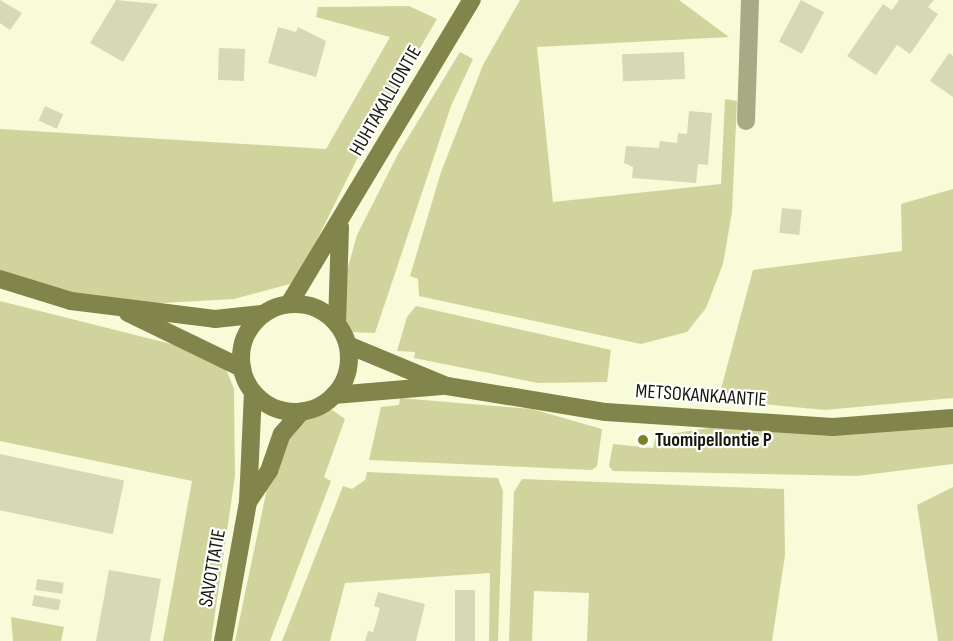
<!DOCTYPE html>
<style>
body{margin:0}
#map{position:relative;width:953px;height:641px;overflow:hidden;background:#f8fbd8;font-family:"Sofia Sans Condensed",sans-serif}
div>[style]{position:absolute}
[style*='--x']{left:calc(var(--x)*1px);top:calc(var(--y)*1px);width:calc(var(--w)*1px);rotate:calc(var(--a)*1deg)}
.green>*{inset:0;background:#d0d49c}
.building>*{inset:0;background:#d6d9b6;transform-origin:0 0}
.street>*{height:18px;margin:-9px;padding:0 9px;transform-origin:9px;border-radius:9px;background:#a7aa84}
.secondary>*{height:18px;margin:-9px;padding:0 9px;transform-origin:9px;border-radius:9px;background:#81844b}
.secondary>.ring{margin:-9px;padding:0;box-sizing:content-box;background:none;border:18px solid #81844b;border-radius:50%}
.dots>*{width:16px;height:16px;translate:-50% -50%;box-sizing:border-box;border:3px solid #fff;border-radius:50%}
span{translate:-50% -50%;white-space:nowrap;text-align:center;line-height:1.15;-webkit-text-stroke:4.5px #fff;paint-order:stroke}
.street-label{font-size:20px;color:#18190c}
.poi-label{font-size:20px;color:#18190c;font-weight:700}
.left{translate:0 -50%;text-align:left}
</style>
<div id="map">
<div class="green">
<div style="clip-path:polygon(520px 0,679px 0,729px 37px,537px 47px,553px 202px,721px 184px,725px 99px,737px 101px,732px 212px,723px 264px,706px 308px,687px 332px,641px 344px,419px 296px,418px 279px,410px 276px,441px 172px,483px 65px)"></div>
<div style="clip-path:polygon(409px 6px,437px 19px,368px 137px,306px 262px,290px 284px,234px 299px,142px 304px,64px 292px,0 274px,0 129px,326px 149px,390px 37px,316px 17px,318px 7px)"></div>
<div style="clip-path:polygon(460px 52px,473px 59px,451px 106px,375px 333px,348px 332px,341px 292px,357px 235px,398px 154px)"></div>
<div style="clip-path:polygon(953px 189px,953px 398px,825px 410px,718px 400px,753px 270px,902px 251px,901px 204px)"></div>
<div style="clip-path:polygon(0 301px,191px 349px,226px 369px,234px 389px,235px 476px,211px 641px,163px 641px,192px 481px,0 441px)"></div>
<div style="clip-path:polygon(416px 306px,611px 350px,607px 382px,538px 383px,414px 358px,415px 352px,397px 351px,407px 317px)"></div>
<div style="clip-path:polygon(400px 398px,532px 409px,602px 429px,597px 466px,592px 470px,369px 460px,381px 407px,399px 405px)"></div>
<div style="clip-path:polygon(328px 407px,345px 419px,324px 477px,331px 481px,270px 641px,235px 641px,272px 465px,305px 412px)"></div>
<div style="clip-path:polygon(953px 427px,953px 464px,857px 476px,613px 471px,609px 466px,613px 444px,653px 448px,656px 436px,709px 428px,833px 432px)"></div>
<div style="clip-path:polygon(367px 472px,498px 478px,503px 491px,498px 641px,489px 641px,490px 573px,345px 583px,330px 641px,282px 641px,343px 486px,352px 489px,365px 480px)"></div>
<div style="clip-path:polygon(522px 479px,784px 489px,785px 555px,772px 641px,587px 641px,589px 593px,534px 591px,532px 641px,509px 641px,514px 492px)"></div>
<div style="clip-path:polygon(953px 487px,953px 641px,938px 641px,917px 505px)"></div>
<div style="clip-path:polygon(11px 617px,64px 627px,61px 641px,13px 641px)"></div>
</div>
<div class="building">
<div style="clip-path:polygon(0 0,22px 13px,10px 30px,0 23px)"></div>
<div style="clip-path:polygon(116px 0,158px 4px,123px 62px,90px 43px)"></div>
<div style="left:801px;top:0;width:26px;height:47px;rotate:28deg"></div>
<div style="clip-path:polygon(899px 0,934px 0,928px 7px,938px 14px,910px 54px,897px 45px,876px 75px,847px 56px,883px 4px,892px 10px)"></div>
<div style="clip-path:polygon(278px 27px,296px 32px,298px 27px,326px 41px,316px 77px,268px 63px)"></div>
<div style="left:219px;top:48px;width:26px;height:32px;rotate:2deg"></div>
<div style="left:684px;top:52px;width:27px;height:62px;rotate:88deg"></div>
<div style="clip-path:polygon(949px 53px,953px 56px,953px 97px,930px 81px)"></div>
<div style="left:45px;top:106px;width:20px;height:16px;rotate:24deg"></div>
<div style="clip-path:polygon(689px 111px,712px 113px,708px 165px,698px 164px,696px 183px,632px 178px,633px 167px,624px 163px,626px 146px,659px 148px,660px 141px,677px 143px,678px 133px,687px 134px)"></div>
<div style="left:782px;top:208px;width:20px;height:25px;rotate:6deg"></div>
<div style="left:0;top:454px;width:127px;height:55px;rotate:12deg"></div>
<div style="clip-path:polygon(109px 570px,161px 579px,150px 641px,96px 641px)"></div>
<div style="left:37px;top:579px;width:27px;height:11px;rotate:8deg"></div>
<div style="left:455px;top:590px;width:20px;height:51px"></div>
<div style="clip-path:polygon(378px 592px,425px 604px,416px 641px,365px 641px,368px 631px,373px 632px,380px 608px,374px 606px)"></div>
<div style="left:34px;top:595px;width:27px;height:11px;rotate:10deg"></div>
</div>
<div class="street">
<div style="--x:746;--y:121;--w:121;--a:-88.1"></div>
</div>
<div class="secondary">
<div style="--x:0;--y:279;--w:74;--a:17.2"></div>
<div style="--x:71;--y:301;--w:145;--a:7.1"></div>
<div style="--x:215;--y:319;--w:47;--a:-6.1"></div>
<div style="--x:289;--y:304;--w:355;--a:-59"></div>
<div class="ring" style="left:241px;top:304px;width:90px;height:90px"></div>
<div style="--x:128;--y:313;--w:127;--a:25.8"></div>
<div style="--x:337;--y:324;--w:97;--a:-88.2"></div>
<div style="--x:348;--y:345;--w:107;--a:22.5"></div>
<div style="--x:447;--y:386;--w:161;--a:9.3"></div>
<div style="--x:606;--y:412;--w:227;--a:3.8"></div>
<div style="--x:833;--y:427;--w:120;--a:-4.3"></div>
<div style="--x:334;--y:395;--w:108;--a:-4.8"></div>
<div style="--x:248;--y:502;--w:37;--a:-56"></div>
<div style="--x:269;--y:471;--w:39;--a:-71"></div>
<div style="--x:282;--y:434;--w:30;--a:-49"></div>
<div style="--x:223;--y:641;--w:141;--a:-79.8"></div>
<div style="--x:248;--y:502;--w:109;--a:-87.4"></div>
</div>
<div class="dots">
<div style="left:643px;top:440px;background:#7c7f28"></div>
</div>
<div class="street-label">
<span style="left:386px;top:101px;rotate:-60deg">HUHTAKALLIONTIE</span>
<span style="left:701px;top:396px;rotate:4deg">METSOKANKAANTIE</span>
<span style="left:213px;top:568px;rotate:-80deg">SAVOTTATIE</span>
</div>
<div class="poi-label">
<span class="left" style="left:655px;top:440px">Tuomipellontie P</span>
</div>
</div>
